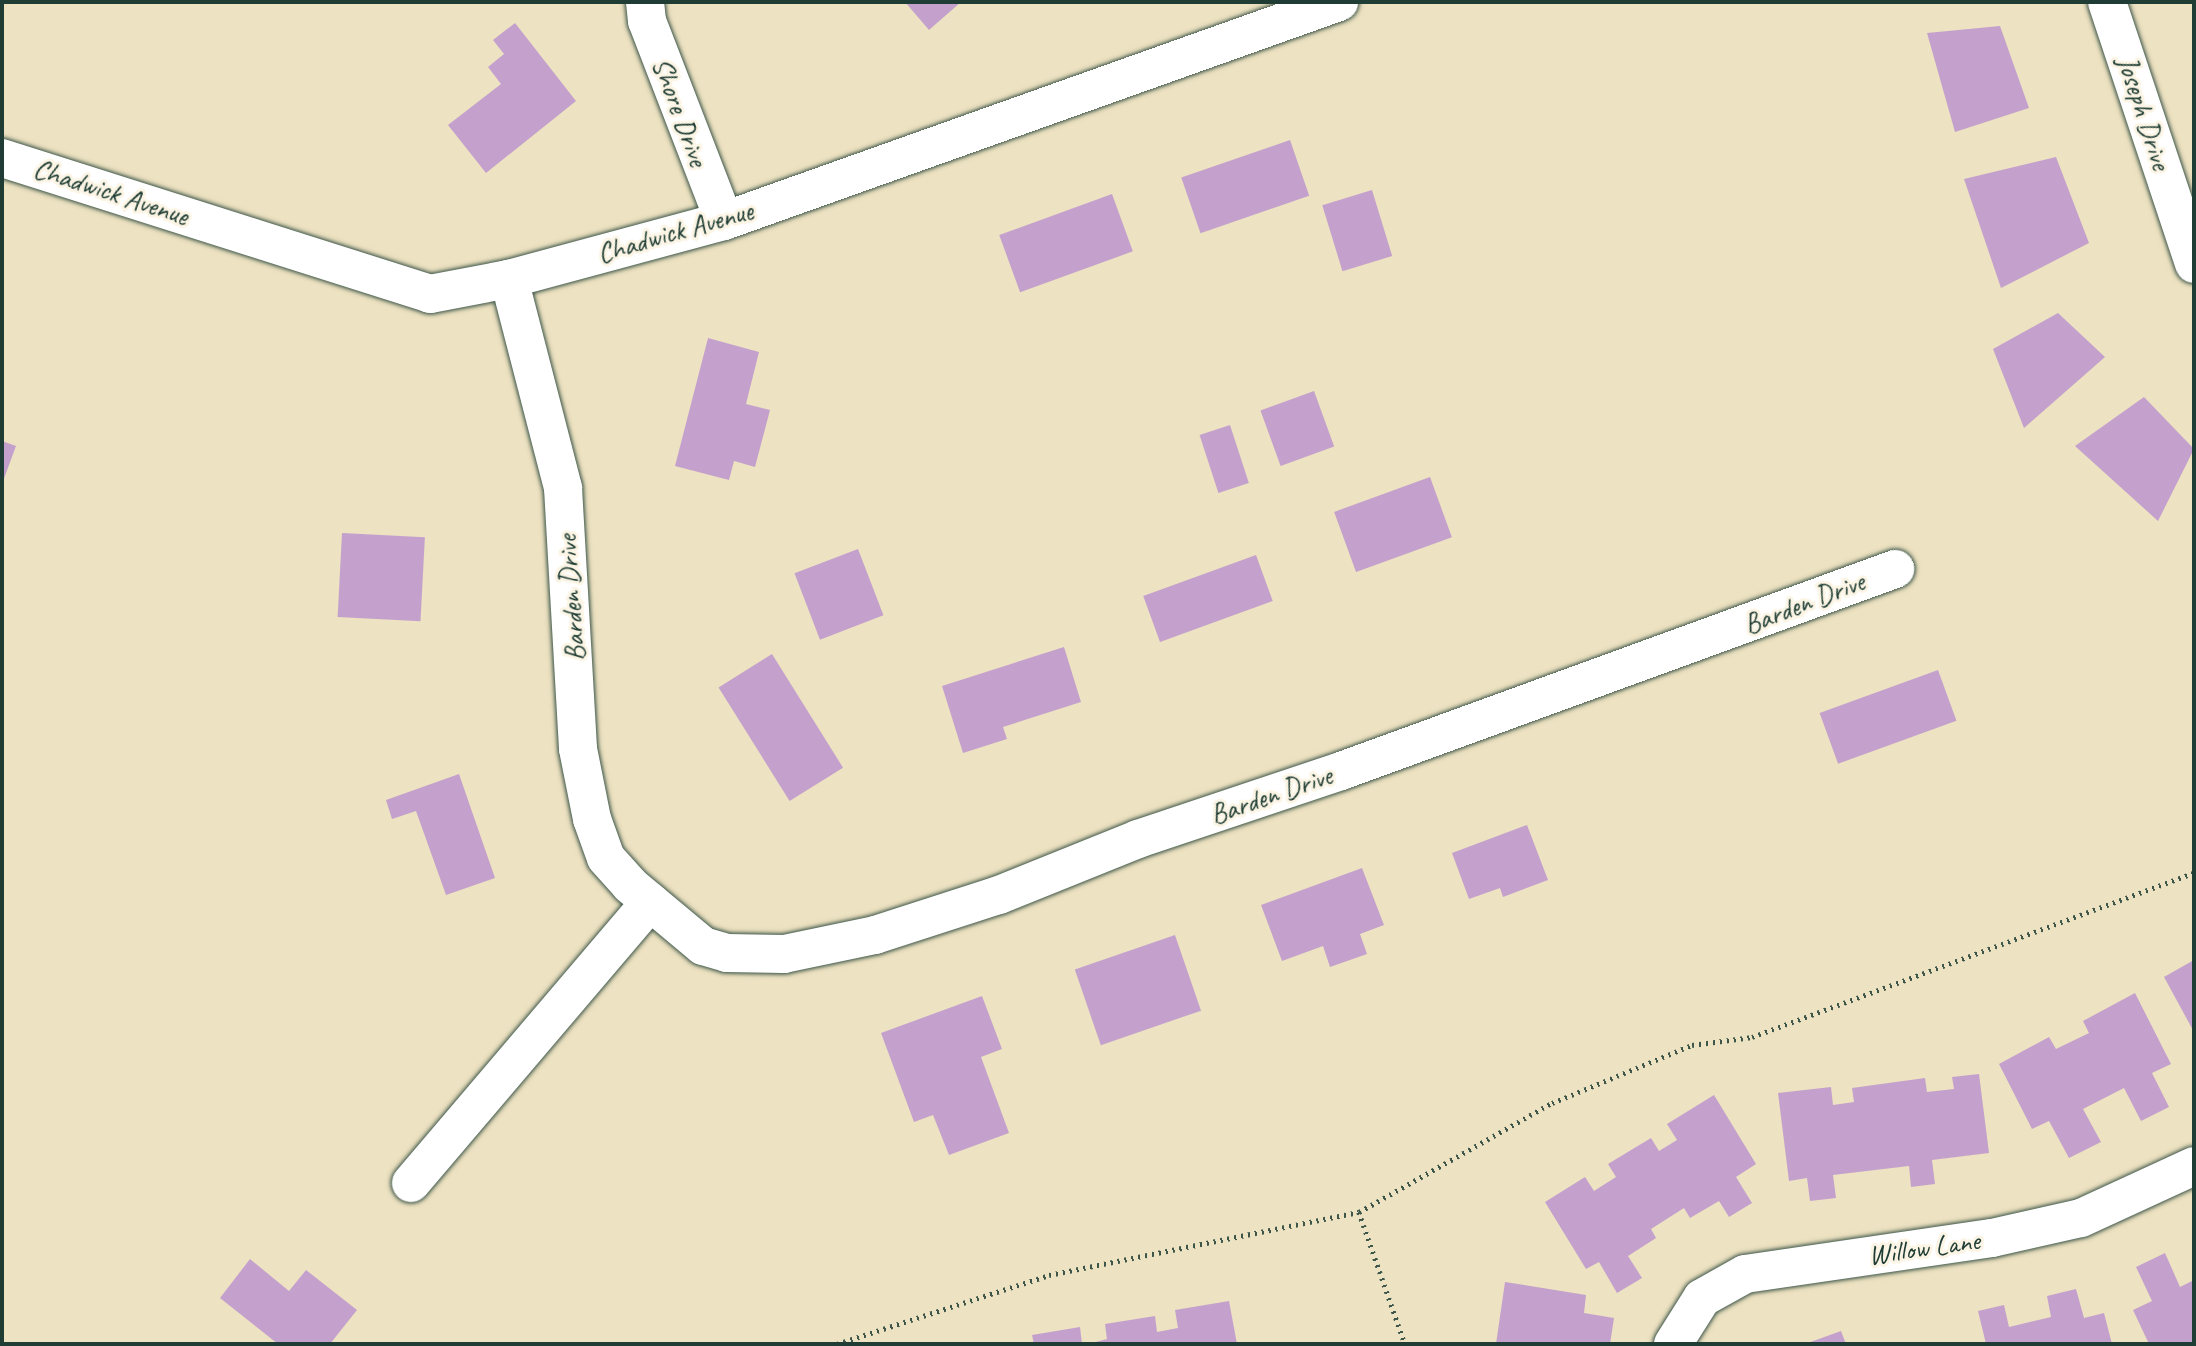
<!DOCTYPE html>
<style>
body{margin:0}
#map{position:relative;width:2196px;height:1346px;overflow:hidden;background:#ede2c1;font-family:Caveat,sans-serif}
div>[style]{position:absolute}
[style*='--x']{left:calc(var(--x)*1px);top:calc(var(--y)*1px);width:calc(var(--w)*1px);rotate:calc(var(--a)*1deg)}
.building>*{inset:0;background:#c4a1cd;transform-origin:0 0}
.path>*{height:4.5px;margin-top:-2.25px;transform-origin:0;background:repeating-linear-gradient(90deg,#3e5649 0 2px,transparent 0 7px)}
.roads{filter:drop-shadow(0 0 2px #3e5649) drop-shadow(0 0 2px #3e5649)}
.minor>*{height:38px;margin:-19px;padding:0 19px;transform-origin:19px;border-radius:19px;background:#fff}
span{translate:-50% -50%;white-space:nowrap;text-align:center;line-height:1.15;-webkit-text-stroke:6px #fcf5e5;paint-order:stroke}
.street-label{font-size:28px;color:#1f3d34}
.frame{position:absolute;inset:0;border:4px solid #1f3d34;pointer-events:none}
</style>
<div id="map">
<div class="building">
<div style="clip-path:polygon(905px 2px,961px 2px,929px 30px)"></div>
<div style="clip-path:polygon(515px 23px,576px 101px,486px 173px,448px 125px,501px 84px,488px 67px,504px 54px,493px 40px)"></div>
<div style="clip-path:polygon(2000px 26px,2029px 108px,1955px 132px,1927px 33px)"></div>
<div style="left:1290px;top:140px;width:59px;height:115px;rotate:71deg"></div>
<div style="clip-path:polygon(2056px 157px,2089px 243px,2001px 288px,1964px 179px)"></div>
<div style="left:1372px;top:190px;width:69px;height:52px;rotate:73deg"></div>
<div style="left:1112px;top:194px;width:61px;height:120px;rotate:70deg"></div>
<div style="clip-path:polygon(2058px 313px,2105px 357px,2024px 428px,1993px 349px)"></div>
<div style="clip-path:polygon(708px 338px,759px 352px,746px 404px,770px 410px,755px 467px,734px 461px,729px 480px,675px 466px)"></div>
<div style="left:1314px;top:391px;width:59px;height:57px;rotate:70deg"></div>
<div style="clip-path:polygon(2144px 397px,2194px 449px,2158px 521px,2075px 446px)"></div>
<div style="left:1230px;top:425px;width:61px;height:32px;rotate:72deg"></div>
<div style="clip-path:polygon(2px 441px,16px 446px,2px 484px)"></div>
<div style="left:1430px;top:477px;width:64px;height:102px;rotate:70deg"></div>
<div style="left:342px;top:533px;width:83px;height:84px;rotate:3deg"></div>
<div style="left:858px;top:549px;width:71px;height:68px;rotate:69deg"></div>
<div style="left:1256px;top:555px;width:49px;height:120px;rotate:70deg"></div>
<div style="clip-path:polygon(1064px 647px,1081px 702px,1003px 727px,1007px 739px,963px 753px,942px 686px)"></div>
<div style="left:772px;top:654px;width:134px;height:63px;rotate:58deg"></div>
<div style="left:1938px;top:670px;width:54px;height:126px;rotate:70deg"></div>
<div style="clip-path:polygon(459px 774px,495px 878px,446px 895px,416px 811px,392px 819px,386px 800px)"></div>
<div style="clip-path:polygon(1527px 825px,1548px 880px,1503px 897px,1500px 888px,1469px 899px,1452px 853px)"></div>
<div style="clip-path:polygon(1362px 868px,1384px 925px,1360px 934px,1367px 954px,1330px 967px,1323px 946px,1282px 961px,1261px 905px)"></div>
<div style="left:1175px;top:935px;width:80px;height:106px;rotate:71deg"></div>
<div style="clip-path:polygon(2194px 960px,2194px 1032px,2164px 977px)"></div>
<div style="clip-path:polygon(2135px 993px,2171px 1064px,2152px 1073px,2169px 1107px,2141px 1121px,2124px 1088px,2083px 1109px,2101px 1142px,2069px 1158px,2049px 1121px,2032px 1129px,1999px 1064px,2049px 1037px,2056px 1049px,2089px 1033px,2083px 1021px)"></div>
<div style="clip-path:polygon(982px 996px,1002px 1049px,981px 1057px,1009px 1133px,949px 1155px,933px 1115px,914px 1122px,881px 1033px)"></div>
<div style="clip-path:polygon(1979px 1074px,1989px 1153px,1932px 1160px,1935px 1184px,1911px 1187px,1909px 1166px,1833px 1175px,1836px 1198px,1810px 1201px,1807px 1178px,1789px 1181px,1778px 1093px,1831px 1087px,1833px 1105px,1854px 1102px,1852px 1088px,1925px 1078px,1927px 1092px,1954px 1089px,1952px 1077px)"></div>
<div style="clip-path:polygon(1714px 1095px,1756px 1164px,1736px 1177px,1752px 1203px,1729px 1217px,1719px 1201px,1690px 1218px,1684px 1208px,1651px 1229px,1656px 1238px,1628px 1256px,1642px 1278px,1617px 1293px,1599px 1262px,1586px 1269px,1545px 1202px,1585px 1177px,1594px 1191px,1616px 1177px,1608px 1164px,1651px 1138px,1659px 1151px,1677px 1140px,1667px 1124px)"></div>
<div style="clip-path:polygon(2165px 1253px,2180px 1287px,2194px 1280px,2194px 1344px,2149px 1344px,2133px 1310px,2152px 1301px,2136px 1267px)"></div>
<div style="clip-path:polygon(250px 1259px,289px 1291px,306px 1270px,357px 1310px,330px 1344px,278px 1344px,220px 1298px)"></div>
<div style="clip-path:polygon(1505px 1282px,1586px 1295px,1584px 1313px,1614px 1318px,1610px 1344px,1496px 1344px)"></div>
<div style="clip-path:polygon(2076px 1289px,2084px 1318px,2104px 1313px,2112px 1344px,1986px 1344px,1978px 1311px,2004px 1305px,2009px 1327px,2051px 1317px,2047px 1296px)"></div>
<div style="clip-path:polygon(1229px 1301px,1237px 1344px,1088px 1344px,1107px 1339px,1105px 1324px,1155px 1316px,1157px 1332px,1178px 1328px,1175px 1310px)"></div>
<div style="clip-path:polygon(1080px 1327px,1082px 1344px,1034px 1344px,1032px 1335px)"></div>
<div style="clip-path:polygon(1841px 1331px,1846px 1344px,1805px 1344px)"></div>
</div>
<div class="path">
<div style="--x:1359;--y:1212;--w:140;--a:70.8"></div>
<div style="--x:837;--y:1344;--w:223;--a:-18"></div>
<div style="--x:1049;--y:1275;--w:316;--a:-11.5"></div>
<div style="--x:1359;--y:1212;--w:222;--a:-29.5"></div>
<div style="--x:1552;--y:1103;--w:152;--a:-22.5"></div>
<div style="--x:1692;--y:1045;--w:61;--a:-7.6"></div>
<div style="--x:1752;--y:1037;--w:471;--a:-20.4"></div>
</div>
<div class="roads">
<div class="minor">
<div style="--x:645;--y:2;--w:19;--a:84"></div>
<div style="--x:647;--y:21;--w:214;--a:68.9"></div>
<div style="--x:2107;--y:2;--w:276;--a:71.6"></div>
<div style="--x:2;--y:158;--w:449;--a:17.6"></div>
<div style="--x:430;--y:294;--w:80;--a:-10.8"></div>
<div style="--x:509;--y:279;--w:223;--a:-15.1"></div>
<div style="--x:724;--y:221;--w:653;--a:-19.6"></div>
<div style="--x:509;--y:279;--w:216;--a:75.5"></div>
<div style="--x:563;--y:488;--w:261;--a:86.7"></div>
<div style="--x:578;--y:749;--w:71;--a:78.7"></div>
<div style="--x:592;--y:819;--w:41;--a:70.3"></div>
<div style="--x:606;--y:858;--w:36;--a:48"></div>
<div style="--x:630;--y:885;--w:95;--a:39.9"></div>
<div style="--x:703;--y:946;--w:25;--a:16"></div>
<div style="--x:727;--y:953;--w:57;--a:1"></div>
<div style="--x:784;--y:954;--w:93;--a:-11.8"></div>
<div style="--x:875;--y:935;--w:130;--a:-17.9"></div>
<div style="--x:999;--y:895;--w:150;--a:-21.9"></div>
<div style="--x:1138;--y:839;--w:214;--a:-18.5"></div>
<div style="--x:1341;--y:771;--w:590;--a:-20.03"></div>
<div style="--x:411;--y:1183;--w:369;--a:-49.6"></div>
<div style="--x:1673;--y:1344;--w:54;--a:-57.8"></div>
<div style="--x:1702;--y:1298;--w:49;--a:-29.2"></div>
<div style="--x:1745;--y:1274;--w:250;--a:-8.3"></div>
<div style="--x:1992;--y:1238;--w:91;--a:-12.7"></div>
<div style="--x:2081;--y:1218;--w:124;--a:-24.7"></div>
</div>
</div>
<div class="street-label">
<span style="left:680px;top:112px;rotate:70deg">Shore Drive</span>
<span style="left:2144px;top:113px;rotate:72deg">Joseph Drive</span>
<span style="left:111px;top:192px;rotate:18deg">Chadwick Avenue</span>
<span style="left:675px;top:232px;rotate:-16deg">Chadwick Avenue</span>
<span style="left:571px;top:598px;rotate:-94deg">Barden Drive</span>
<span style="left:1804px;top:603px;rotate:-21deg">Barden Drive</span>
<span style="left:1271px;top:795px;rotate:-19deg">Barden Drive</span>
<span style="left:1924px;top:1248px;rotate:-8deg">Willow Lane</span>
</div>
<div class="frame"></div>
</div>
